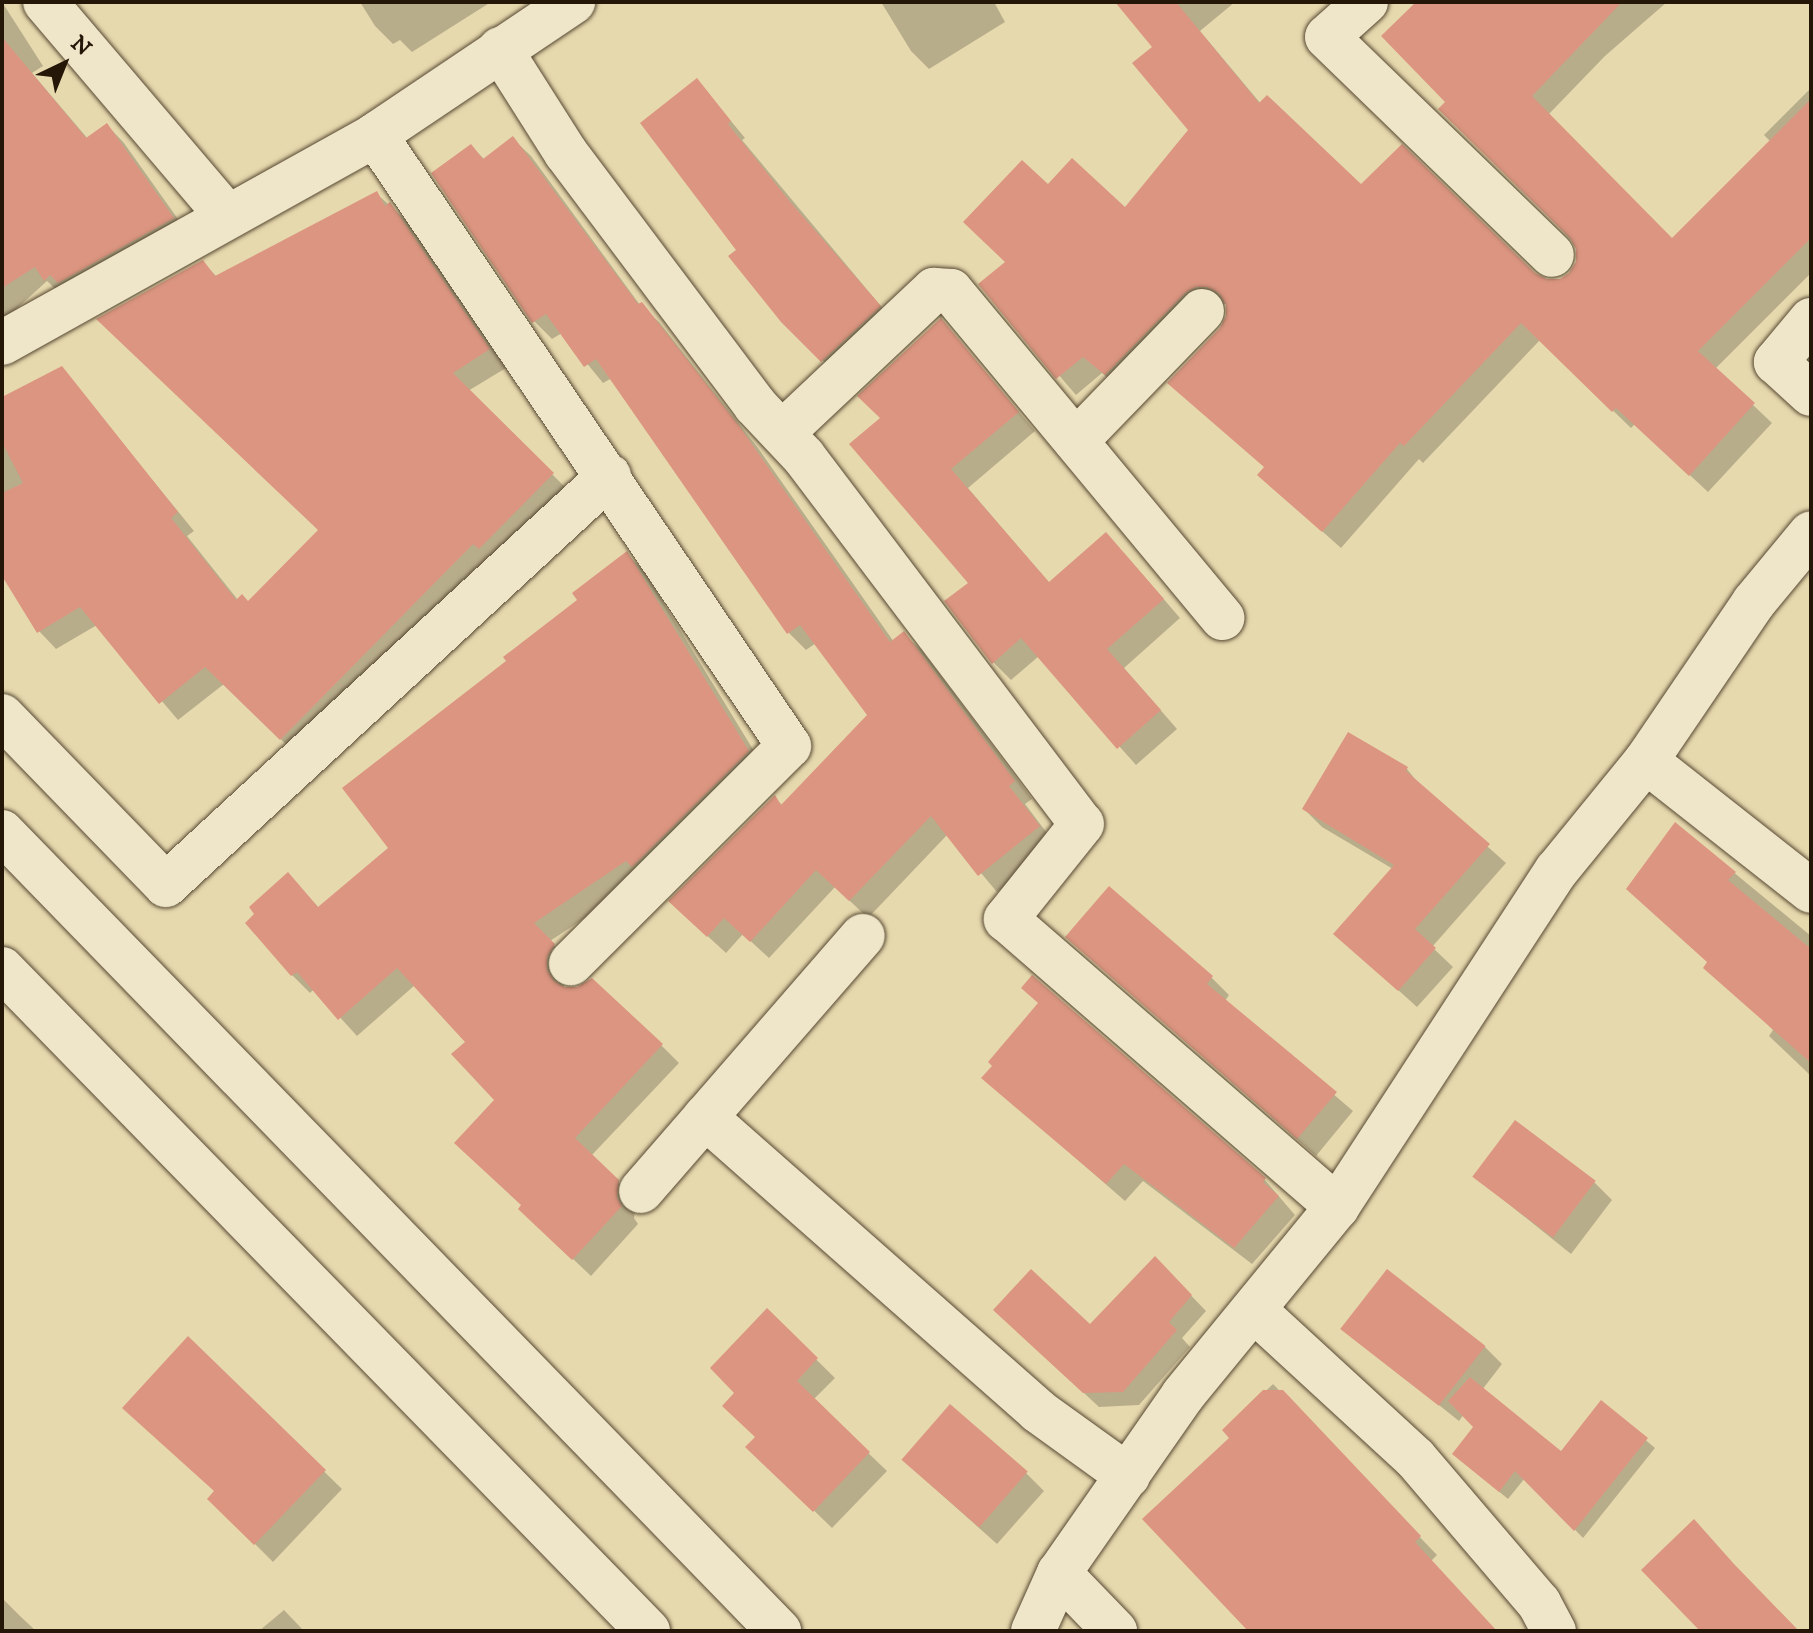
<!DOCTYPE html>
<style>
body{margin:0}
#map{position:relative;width:1813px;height:1633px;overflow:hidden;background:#e7d9ae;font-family:"IM FELL DW Pica",serif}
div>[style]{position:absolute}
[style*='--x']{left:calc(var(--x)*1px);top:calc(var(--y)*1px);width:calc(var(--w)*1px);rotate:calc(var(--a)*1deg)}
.shadow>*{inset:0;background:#0003}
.building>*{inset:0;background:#db9580;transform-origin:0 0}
.roads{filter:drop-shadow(0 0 2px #564832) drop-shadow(0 0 2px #564832)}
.minor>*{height:44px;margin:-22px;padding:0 22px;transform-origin:22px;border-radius:22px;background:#efe6ca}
span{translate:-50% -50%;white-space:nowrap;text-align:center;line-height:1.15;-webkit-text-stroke:6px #efe6ca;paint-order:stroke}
.frame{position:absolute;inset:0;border:4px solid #251708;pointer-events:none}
.north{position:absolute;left:24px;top:24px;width:80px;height:80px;-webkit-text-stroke:6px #efe6ca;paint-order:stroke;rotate:43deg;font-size:22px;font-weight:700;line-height:32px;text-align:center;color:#251708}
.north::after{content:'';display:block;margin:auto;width:28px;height:36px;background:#251708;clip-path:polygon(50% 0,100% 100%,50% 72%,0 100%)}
</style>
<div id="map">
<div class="shadow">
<div style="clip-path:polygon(2px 2px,43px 66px,32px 73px,88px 139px,107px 125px,124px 143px,190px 236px,63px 296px,47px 281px,2px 322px)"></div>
<div style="clip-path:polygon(360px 2px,491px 2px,412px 52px,400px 40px,393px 44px,375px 26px)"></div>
<div style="clip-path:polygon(881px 2px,994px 2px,1005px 22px,929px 69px,911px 51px)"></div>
<div style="clip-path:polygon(1118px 2px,1235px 2px,1200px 31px,1261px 104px,1361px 187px,1546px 281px,1560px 281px,1571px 274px,1578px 262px,1578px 248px,1448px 102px,1419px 2px,1667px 2px,1605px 56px,1548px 115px,1672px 240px,1771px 142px,1764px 135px,1811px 88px,1811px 273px,1715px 369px,1772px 423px,1708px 492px,1635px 424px,1631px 428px,1540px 340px,1423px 463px,1419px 459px,1341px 548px,1278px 492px,1265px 468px,1222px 329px,1228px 317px,1228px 304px,1214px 304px,1124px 392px,1102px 373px,1076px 395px,981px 285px,1007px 262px,1048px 186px,1125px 210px,1190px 130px,1155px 47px)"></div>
<div style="clip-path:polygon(697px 80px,745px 138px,742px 140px,895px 323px,839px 376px,782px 321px,739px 250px)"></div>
<div style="clip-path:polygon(513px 139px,531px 156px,640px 305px,659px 322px,758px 448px,894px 642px,904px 634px,922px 651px,1032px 799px,1025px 804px,1056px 845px,997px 892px,948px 834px,868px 918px,835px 887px,769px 958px,743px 934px,726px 953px,689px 919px,775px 798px,783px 806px,870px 715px,816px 643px,806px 650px,788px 632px,612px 378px,603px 383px,562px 333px,552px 339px,534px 321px,471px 146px,485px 160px)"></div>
<div style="clip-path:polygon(377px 194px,408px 222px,506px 368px,468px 391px,570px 492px,298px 756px,224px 684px,178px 720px,97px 625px,56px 649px,39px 631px,2px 573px,2px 399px,61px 368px,194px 531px,187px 536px,238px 600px,249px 603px,321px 531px,203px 262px,217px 277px)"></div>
<div style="clip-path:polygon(941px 321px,1035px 431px,968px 488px,1050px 584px,1124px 553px,1180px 618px,1124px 668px,1177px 729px,1136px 765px,1039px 656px,1011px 680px,993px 662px,971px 583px,882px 418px)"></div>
<div style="clip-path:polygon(627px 554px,644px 571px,765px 769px,645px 878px,550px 941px,571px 963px,564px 976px,564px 989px,661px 1045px,679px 1063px,591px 1156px,636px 1199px,634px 1218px,638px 1224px,591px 1276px,538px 1226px,523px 1206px,497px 1100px,467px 1043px,415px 985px,357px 1036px,314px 989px,310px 993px,292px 975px,247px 923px,288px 875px,320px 909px,391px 848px,509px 661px,580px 600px)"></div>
<div style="clip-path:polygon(1407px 769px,1423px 789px,1506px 863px,1432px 947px,1453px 967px,1417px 1007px,1336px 934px,1393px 869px,1322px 827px,1304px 809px)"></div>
<div style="clip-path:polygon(1675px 824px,1811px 936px,1811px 1076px,1769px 1036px,1773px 1030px,1709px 963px)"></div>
<div style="clip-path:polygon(1068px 937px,1212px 978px,1229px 995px,1225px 1001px,1353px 1111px,1316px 1156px)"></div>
<div style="clip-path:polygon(995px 1067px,1264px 1179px,1295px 1215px,1252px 1264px,1143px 1181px,1125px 1201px,984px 1078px)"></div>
<div style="clip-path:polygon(1475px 1177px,1594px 1182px,1612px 1200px,1571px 1254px)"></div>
<div style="clip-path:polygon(1155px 1258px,1206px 1311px,1182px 1338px,1190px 1347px,1139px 1405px,1099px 1407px,1011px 1325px,1090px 1326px)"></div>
<div style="clip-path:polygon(767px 1311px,835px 1378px,813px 1400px,887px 1471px,832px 1528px,766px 1464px,737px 1393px)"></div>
<div style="clip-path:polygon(1343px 1329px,1484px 1346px,1502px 1364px,1482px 1390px,1561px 1454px,1602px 1403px,1655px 1448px,1583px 1538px,1525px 1478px,1508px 1499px,1463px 1462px,1476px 1427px,1464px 1414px,1459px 1421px)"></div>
<div style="clip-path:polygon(188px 1339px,342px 1489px,273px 1562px,210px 1499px,216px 1492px)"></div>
<div style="clip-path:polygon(1273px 1384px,1437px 1555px,1431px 1561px,1496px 1631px,1251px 1631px,1232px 1438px,1225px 1430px)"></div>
<div style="clip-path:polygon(903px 1460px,1026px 1473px,1044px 1491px,997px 1544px)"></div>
<div style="clip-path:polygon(2px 1598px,20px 1616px,36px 1631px,2px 1631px)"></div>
<div style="clip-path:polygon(284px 1610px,304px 1631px,259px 1631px)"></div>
</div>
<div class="building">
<div style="clip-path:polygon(1115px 2px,1176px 2px,1259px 103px,1267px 95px,1361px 184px,1402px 144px,1535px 273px,1547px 279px,1560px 279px,1569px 273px,1576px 262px,1576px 249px,1570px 238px,1438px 109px,1445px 102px,1381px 36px,1416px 2px,1622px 2px,1532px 96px,1672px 238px,1811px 99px,1811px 238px,1698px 351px,1755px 403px,1689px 476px,1616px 408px,1612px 412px,1521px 323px,1404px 446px,1400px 443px,1322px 532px,1257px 475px,1264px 467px,1167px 383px,1220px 328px,1226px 316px,1226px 305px,1219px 293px,1207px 287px,1196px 287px,1185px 293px,1105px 375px,1083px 357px,1056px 379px,978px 284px,1005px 262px,963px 222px,1022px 160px,1048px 184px,1072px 158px,1125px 207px,1188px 130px,1132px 63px,1152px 47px)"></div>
<div style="clip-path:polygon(2px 37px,86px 138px,107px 123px,174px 218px,58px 283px,50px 275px,44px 281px,35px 267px,2px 288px)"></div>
<div style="clip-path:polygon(697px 78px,731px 121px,728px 124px,791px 203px,881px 306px,821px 362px,781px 322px,728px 256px,736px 250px,640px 123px)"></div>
<div style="clip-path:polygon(513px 136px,638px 304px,642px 302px,740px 427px,890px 642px,904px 631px,1015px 781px,1009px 786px,1040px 826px,978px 876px,931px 816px,849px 901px,816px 870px,750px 942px,724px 918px,707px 937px,668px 901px,775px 795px,781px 805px,867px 715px,800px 625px,787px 634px,596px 359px,584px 367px,546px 314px,532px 323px,431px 173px,471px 144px,483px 159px)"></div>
<div style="clip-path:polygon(377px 191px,385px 206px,390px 202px,490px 349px,453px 373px,554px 473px,479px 549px,473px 544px,280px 740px,205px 667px,159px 704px,80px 607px,37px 633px,2px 576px,2px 493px,23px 483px,2px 442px,2px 397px,62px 366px,178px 512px,171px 518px,236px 600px,242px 594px,248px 601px,318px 530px,96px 319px,203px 260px,215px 276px)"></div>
<div style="clip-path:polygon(941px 318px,1019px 412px,951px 469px,1049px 582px,1106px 532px,1164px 599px,1107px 649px,1161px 710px,1117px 749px,1021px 638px,992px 664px,944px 601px,968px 583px,849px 444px,880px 418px,857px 396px)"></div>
<div style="clip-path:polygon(627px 551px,749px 751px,632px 867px,626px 861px,534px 923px,555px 944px,547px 957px,547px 970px,554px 981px,564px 987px,577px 987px,592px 978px,663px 1044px,575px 1138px,619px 1180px,617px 1198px,622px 1206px,572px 1260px,518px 1209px,521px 1205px,454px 1143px,494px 1100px,451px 1054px,465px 1042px,397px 968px,338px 1020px,297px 972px,291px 976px,245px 923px,254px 914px,249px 907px,288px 872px,318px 907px,388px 848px,342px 788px,506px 661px,503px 657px,577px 600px,572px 593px)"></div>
<div style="clip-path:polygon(1348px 732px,1408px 767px,1406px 771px,1490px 844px,1415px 929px,1436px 948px,1398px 991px,1333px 934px,1394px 865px,1302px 809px)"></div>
<div style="clip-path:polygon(1675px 822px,1736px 872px,1728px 880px,1811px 949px,1811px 1063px,1703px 968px,1707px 962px,1626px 889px)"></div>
<div style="clip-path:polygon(1109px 886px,1213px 976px,1207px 984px,1337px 1092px,1297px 1139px,1065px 937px)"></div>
<div style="clip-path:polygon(1032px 975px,1266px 1178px,1263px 1182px,1279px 1196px,1234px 1248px,1124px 1164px,1106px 1184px,981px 1078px,992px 1066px,988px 1062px,1038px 1003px,1021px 988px)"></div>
<div style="left:1515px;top:1120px;width:101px;height:71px;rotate:37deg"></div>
<div style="clip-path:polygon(1155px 1256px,1192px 1295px,1169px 1322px,1177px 1330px,1123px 1392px,1083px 1393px,993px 1310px,1031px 1269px,1090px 1324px)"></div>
<div style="left:1387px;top:1269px;width:125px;height:76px;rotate:38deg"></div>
<div style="clip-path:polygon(767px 1308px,818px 1358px,797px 1381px,870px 1452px,813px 1512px,745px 1447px,755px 1437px,722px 1406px,734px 1393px,710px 1368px)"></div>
<div style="clip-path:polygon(188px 1336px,326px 1470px,254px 1545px,207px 1499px,214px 1491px,122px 1408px)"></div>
<div style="clip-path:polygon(1470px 1377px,1561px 1451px,1601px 1400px,1648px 1438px,1574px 1531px,1515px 1471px,1499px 1492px,1452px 1454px,1473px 1427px,1448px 1401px)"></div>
<div style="clip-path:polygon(1263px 1390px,1283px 1390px,1421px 1536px,1415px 1542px,1497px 1631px,1248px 1631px,1142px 1519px,1229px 1438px,1222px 1430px)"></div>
<div style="left:950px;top:1404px;width:103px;height:74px;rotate:41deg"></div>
<div style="clip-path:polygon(1694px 1519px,1734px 1564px,1799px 1631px,1700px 1631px,1641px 1570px)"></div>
</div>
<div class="roads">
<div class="minor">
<div style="--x:45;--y:2;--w:281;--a:49.6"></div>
<div style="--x:1366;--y:2;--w:52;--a:138.1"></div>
<div style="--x:1327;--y:37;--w:313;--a:44.1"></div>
<div style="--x:500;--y:49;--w:123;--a:57.6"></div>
<div style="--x:566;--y:153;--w:315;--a:53.1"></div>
<div style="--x:755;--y:405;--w:71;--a:46.7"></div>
<div style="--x:804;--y:457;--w:460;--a:52.9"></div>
<div style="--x:1082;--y:824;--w:122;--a:128.7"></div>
<div style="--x:1006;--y:919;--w:439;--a:41"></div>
<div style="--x:375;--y:135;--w:738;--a:55.88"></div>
<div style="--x:789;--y:746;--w:308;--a:135.1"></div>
<div style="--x:1811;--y:320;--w:55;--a:129.8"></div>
<div style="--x:1776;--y:362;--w:47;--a:42.4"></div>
<div style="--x:2;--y:343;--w:427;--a:-29.1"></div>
<div style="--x:375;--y:135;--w:239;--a:-33.9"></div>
<div style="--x:782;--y:433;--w:209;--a:-43.3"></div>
<div style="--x:934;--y:290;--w:17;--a:3"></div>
<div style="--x:951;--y:291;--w:425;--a:50.3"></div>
<div style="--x:1076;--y:441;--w:181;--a:-45.9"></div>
<div style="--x:2;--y:716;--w:235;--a:45.9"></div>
<div style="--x:166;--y:885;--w:603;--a:-42.71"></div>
<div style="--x:1646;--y:761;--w:210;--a:38.2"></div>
<div style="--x:2;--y:832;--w:1115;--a:45.8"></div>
<div style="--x:2;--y:969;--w:925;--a:45.7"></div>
<div style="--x:705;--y:1117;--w:444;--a:41.4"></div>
<div style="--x:1038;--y:1411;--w:111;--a:35.8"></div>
<div style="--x:641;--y:1191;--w:338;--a:-49"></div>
<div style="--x:1254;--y:1310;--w:219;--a:42.6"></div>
<div style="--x:1415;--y:1458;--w:191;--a:49.5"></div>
<div style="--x:1539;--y:1603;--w:32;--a:62"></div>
<div style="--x:1059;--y:1573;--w:81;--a:46"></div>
<div style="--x:1033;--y:1631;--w:64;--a:-65.9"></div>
<div style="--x:1059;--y:1573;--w:217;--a:-55.1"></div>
<div style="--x:1183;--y:1395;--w:243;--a:-50.7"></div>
<div style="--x:1337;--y:1207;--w:402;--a:-56.9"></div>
<div style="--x:1557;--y:870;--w:141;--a:-50.8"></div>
<div style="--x:1646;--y:761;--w:192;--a:-55.8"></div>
<div style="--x:1754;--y:602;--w:89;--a:-50.4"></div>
</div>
</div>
<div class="frame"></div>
<div class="north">N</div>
</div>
